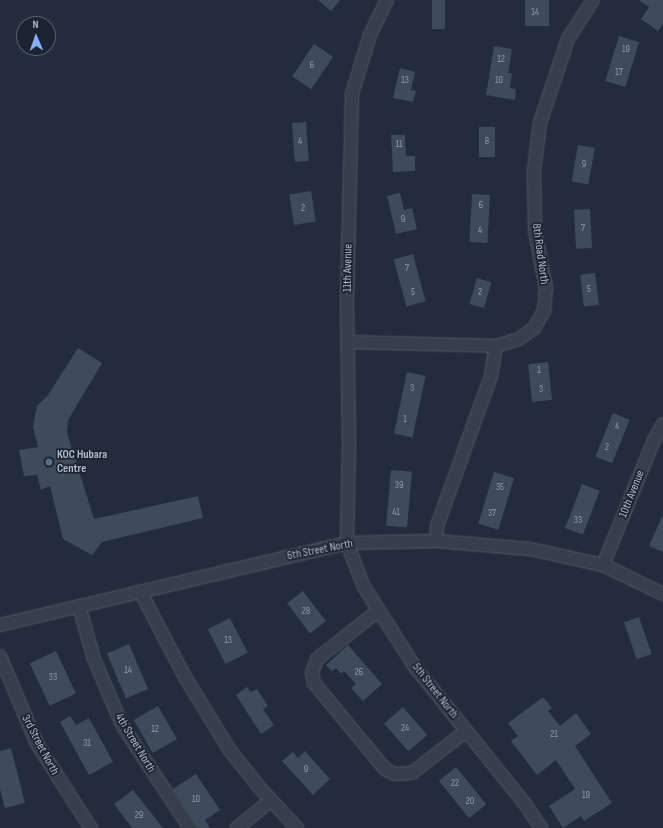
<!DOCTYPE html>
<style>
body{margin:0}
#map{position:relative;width:663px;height:828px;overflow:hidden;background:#232c3c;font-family:"Sofia Sans Condensed",sans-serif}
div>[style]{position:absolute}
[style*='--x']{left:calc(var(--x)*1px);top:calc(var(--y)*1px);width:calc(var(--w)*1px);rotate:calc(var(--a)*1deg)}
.building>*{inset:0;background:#3f4a5b;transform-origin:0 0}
.roads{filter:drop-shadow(0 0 1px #525967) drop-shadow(0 0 1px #525967)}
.minor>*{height:12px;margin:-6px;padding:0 6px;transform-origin:6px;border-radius:6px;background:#363f4c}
.dots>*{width:11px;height:11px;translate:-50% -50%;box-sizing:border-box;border:2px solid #1c2431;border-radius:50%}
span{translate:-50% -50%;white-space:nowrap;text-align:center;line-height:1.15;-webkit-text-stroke:3.5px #1c2431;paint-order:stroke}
.number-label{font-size:10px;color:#959dac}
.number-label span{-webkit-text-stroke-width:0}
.street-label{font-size:12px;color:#b2b9c7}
.poi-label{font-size:12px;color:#b2b9c7;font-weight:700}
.left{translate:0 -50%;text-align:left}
.north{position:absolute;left:16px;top:16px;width:40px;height:40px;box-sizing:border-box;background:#1c2431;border:1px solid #58606d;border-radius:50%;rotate:358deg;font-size:11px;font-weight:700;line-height:16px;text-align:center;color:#b2b9c7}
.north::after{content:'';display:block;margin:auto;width:14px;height:18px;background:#86aef8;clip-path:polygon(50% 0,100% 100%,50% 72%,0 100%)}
</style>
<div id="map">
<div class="building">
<div style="clip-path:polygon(318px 0,340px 0,331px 11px)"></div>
<div style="left:432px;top:0;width:13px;height:29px"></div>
<div style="left:525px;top:0;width:24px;height:26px"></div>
<div style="clip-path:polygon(639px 0,663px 0,663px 24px,658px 31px,641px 19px,649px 7px)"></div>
<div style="left:619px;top:36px;width:21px;height:47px;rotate:17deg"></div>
<div style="left:314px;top:44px;width:23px;height:39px;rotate:34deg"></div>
<div style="clip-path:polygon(494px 46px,512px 49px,508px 73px,512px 73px,510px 88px,516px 89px,515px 100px,486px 95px)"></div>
<div style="clip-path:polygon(400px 68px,415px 72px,411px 90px,416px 91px,413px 102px,393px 98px)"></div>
<div style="left:306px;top:122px;width:39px;height:14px;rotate:86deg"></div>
<div style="left:479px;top:127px;width:16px;height:30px"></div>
<div style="clip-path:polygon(391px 135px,405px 135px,406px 156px,415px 156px,415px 171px,393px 172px)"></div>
<div style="left:578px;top:145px;width:17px;height:37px;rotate:10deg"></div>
<div style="left:311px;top:191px;width:31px;height:22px;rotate:81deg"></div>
<div style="clip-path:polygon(400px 193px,404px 210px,412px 208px,417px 229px,396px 234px,387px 196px)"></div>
<div style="left:472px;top:194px;width:18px;height:48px;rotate:3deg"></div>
<div style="left:590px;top:209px;width:39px;height:16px;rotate:87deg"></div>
<div style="left:413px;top:254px;width:49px;height:20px;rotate:75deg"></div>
<div style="left:595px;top:273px;width:32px;height:15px;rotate:83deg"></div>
<div style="left:477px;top:278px;width:15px;height:27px;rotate:16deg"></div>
<div style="clip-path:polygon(78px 348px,102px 363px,68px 420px,67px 433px,94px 519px,198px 496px,203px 518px,102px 542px,92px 555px,63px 539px,50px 486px,41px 490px,37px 475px,24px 476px,19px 450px,38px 447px,33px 427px,37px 406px,48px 395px)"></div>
<div style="left:548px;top:362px;width:38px;height:20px;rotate:84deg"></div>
<div style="left:407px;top:372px;width:19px;height:63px;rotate:12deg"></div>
<div style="left:613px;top:413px;width:18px;height:47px;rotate:22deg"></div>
<div style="left:391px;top:470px;width:21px;height:56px;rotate:5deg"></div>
<div style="left:494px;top:472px;width:21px;height:54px;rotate:17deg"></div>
<div style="left:582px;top:484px;width:19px;height:47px;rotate:21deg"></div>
<div style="clip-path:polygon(663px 514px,663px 552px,649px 546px)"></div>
<div style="left:303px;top:591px;width:38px;height:20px;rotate:53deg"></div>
<div style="left:639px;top:617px;width:39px;height:16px;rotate:71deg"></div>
<div style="left:230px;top:618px;width:39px;height:25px;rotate:63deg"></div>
<div style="left:129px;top:644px;width:49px;height:24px;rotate:67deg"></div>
<div style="clip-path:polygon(348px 645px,382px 684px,363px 701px,351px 688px,356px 684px,344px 671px,341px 674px,336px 668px,332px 671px,326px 665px)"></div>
<div style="left:56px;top:651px;width:47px;height:29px;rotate:65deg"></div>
<div style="clip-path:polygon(247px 687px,251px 692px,257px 689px,268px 706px,263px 709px,274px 725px,261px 734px,236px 695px)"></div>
<div style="clip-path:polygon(543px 697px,552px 708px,548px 711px,560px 726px,576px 713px,591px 734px,575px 746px,612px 803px,584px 821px,581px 816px,563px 828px,549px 806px,575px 789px,556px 760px,537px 775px,511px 741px,518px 736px,508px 723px)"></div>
<div style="left:158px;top:706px;width:38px;height:28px;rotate:60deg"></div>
<div style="left:403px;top:707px;width:37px;height:25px;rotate:49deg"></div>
<div style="clip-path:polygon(70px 716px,76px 725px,89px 718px,113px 762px,89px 775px,60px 722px)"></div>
<div style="clip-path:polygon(11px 748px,25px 803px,5px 808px,0 789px,0 751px)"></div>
<div style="clip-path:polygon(305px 751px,330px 779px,313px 795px,282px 761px,293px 752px,298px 758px)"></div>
<div style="left:456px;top:767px;width:48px;height:22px;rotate:51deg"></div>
<div style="clip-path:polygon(196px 774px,220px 810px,205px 820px,210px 828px,198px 828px,173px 789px)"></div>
<div style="clip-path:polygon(133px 790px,163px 828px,132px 828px,114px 804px)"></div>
</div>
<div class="roads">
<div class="minor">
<div style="--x:387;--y:0;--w:39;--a:116"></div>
<div style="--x:370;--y:35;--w:62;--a:107"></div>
<div style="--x:352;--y:94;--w:208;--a:91.4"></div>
<div style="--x:347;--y:302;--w:138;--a:89.2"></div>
<div style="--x:349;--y:440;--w:103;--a:91.1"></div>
<div style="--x:347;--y:543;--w:47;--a:68.9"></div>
<div style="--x:364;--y:587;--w:95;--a:57.5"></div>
<div style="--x:415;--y:667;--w:176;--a:51.2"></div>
<div style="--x:525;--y:804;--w:29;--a:56"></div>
<div style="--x:348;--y:342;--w:148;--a:1.5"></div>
<div style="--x:496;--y:346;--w:24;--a:-17"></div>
<div style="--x:519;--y:339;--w:19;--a:-36"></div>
<div style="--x:534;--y:328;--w:20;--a:-60"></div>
<div style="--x:544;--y:311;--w:23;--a:-85"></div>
<div style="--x:546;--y:288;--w:58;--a:-100.9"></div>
<div style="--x:535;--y:231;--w:60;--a:-91"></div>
<div style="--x:534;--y:171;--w:48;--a:-82.9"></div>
<div style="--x:540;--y:123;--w:89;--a:-71.6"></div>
<div style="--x:568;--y:39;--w:46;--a:-57.3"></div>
<div style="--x:436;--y:541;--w:15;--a:-86"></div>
<div style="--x:437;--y:526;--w:159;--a:-70.2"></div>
<div style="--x:491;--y:376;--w:30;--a:-81"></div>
<div style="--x:603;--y:565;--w:135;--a:-67.8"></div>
<div style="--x:654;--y:440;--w:18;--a:-61"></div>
<div style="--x:140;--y:591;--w:97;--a:62.4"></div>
<div style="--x:185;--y:677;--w:84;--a:58.6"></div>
<div style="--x:229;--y:749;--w:48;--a:51.7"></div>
<div style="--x:259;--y:787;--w:56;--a:47.2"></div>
<div style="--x:79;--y:606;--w:55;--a:74.2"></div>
<div style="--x:94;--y:659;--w:72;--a:67"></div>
<div style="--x:122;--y:725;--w:123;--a:56.6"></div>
<div style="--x:379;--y:610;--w:79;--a:141.7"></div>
<div style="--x:317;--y:659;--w:15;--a:110"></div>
<div style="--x:312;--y:673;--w:10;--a:79"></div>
<div style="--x:314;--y:683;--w:112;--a:50.5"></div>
<div style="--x:385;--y:769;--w:11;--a:27"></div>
<div style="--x:395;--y:774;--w:17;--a:-3"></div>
<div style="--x:412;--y:773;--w:68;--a:-37.9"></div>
<div style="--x:0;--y:625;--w:357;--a:-13.3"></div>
<div style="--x:347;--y:543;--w:89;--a:-1.3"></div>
<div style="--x:436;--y:541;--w:94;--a:4.9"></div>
<div style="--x:530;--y:549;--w:75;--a:12.4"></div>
<div style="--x:603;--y:565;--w:67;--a:25.8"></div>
<div style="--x:0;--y:656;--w:95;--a:67.2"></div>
<div style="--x:37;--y:744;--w:100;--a:57.3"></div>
<div style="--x:237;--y:828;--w:44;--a:-39.5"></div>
</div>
</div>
<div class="dots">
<div style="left:49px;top:462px;background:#5c6f8a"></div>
</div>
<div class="number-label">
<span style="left:535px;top:13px">14</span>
<span style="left:626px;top:50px">19</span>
<span style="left:501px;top:60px">12</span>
<span style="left:312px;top:66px">6</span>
<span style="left:619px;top:73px">17</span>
<span style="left:405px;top:81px">13</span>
<span style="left:499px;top:81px">10</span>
<span style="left:300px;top:142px">4</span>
<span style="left:487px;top:142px">8</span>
<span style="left:399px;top:145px">11</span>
<span style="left:584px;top:165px">9</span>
<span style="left:481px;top:206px">6</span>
<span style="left:303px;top:209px">2</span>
<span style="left:403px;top:220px">9</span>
<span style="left:583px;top:229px">7</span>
<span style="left:480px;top:231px">4</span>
<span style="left:407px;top:269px">7</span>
<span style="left:589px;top:290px">5</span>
<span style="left:413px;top:293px">5</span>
<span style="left:480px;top:293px">2</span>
<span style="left:539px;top:371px">1</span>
<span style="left:412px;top:389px">3</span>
<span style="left:541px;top:390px">3</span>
<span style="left:405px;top:420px">1</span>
<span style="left:617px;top:427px">4</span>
<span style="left:607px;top:448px">2</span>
<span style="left:399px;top:486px">39</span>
<span style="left:500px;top:488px">35</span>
<span style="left:396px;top:513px">41</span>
<span style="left:492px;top:514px">37</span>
<span style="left:578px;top:521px">33</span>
<span style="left:306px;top:612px">28</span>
<span style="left:228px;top:641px">13</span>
<span style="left:128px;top:671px">14</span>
<span style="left:359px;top:673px">26</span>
<span style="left:53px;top:678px">33</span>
<span style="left:405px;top:729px">24</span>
<span style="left:155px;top:730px">12</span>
<span style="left:554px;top:735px">21</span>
<span style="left:87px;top:744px">31</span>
<span style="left:306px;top:770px">9</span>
<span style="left:455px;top:784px">22</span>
<span style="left:586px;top:796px">19</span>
<span style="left:196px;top:800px">10</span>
<span style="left:470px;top:802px">20</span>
<span style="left:139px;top:816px">29</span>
</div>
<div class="street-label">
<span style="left:540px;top:254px;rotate:82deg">8th Road North</span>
<span style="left:348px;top:268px;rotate:-89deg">11th Avenue</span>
<span style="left:632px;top:494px;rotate:-68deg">10th Avenue</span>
<span style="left:320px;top:550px;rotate:-11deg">6th Street North</span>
<span style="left:435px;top:691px;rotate:52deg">5th Street North</span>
<span style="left:135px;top:743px;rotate:59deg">4th Street North</span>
<span style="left:40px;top:745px;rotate:62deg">3rd Street North</span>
</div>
<div class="poi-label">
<span class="left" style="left:57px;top:462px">KOC Hubara<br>Centre</span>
</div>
<div class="north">N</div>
</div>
